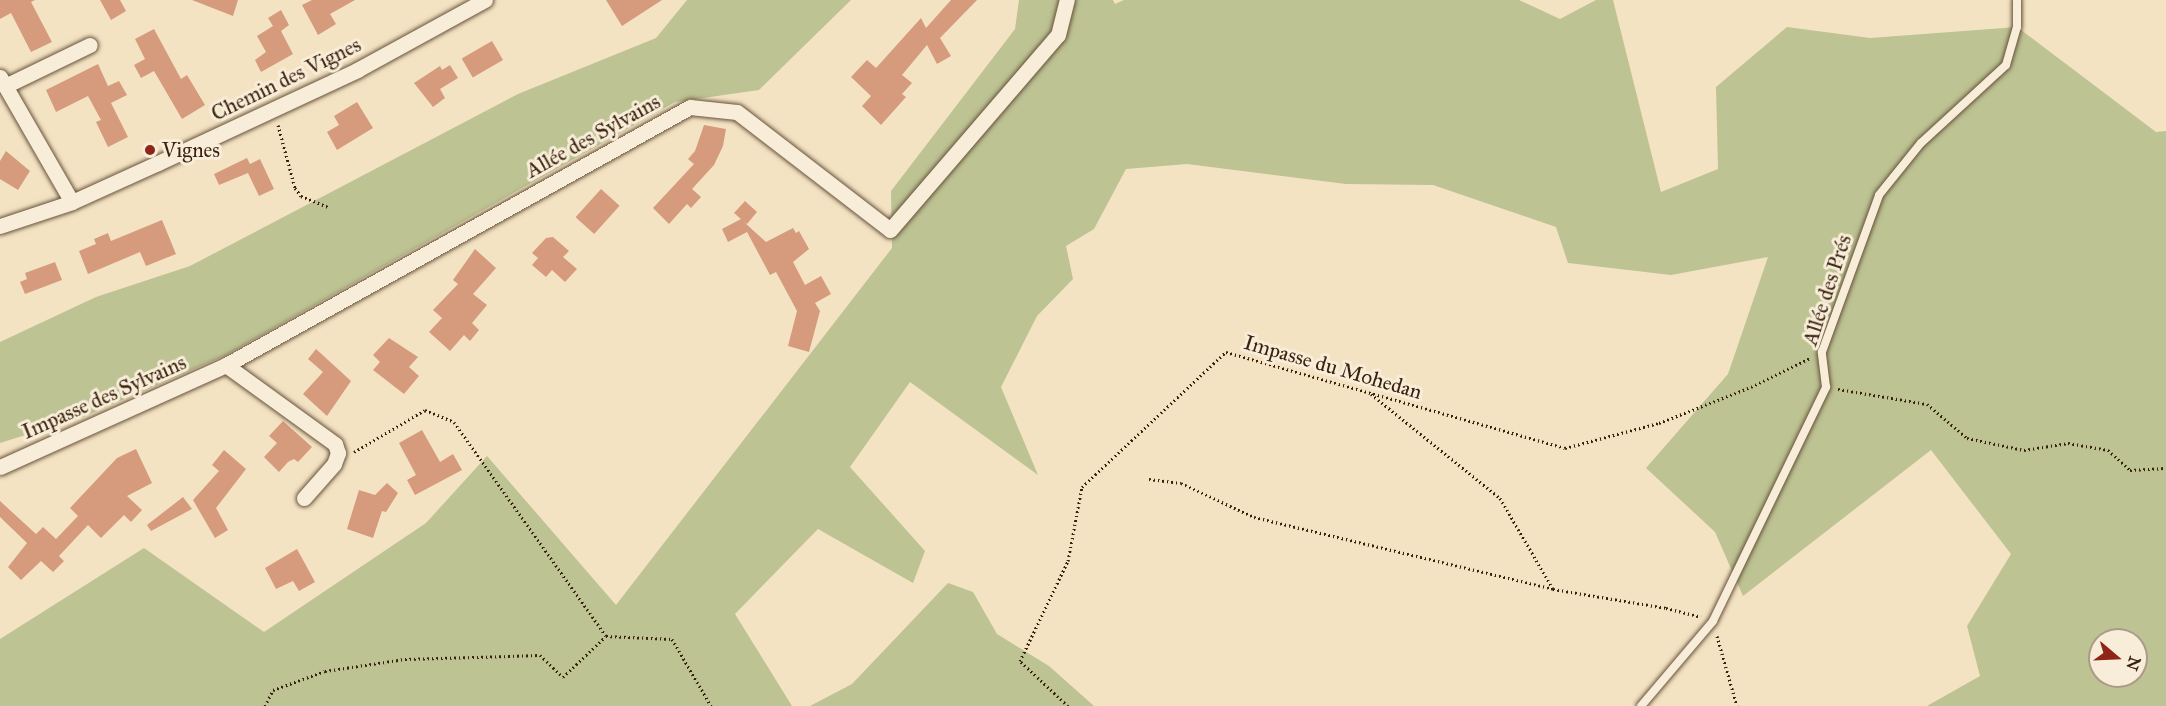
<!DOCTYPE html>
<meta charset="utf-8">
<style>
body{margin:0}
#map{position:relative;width:2166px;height:706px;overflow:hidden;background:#f4e3c3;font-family:"IM FELL Great Primer",serif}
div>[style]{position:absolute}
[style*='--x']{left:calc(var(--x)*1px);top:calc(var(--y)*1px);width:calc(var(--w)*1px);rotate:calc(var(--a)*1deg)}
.green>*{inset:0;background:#bdc393}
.building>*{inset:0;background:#d69a7d;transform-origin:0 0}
.path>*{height:3px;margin-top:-1.5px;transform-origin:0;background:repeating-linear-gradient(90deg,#38210f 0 1.5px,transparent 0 4.5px)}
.roads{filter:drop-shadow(0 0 2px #67523c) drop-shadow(0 0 2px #67523c)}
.lane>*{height:8px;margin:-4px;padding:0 4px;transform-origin:4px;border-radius:4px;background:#f8edd8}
.street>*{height:15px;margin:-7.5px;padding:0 7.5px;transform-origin:7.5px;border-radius:7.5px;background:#f8edd8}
.dots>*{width:16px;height:16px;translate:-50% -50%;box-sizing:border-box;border:3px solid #f8edd8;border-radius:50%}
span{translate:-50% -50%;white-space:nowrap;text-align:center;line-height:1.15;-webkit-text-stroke:6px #f8edd8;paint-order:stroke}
.street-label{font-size:21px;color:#38210f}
.poi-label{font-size:21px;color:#38210f}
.left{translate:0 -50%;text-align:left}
.north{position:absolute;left:2088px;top:628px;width:60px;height:60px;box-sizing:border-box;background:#f8edd8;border:2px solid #ab9b88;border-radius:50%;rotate:109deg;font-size:16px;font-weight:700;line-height:24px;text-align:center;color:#38210f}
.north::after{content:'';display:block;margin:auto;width:21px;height:27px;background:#8f2418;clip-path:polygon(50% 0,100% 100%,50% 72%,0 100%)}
</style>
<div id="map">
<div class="green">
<div style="clip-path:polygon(687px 0,851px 0,759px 90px,675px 102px,226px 355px,83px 417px,0 443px,0 342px,96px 297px,190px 266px,518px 94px,656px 38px)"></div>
<div style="clip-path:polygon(evenodd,1019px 0,1113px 0,1115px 4px,1124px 0,1519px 0,1560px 19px,1596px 0,1613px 0,1661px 192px,1718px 169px,1716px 87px,1787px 27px,1870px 38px,2017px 27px,2156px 132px,2166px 131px,2166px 706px,1927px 706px,1980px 676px,1967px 626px,2011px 554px,1931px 450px,1743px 596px,1715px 532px,1646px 468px,1728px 374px,1768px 257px,1671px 275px,1568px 263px,1556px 227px,1433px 185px,1346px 184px,1187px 164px,1126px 169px,1094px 229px,1066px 246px,1073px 279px,1037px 316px,1001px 387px,1038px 475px,910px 382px,850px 467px,925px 551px,913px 583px,818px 529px,735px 614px,792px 706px,0 706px,0 639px,144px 548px,264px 632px,426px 523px,487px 456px,616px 605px,892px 248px,891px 191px,1015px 29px,1019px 0,2100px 640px,2136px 640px,2136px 676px,2100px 676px,2100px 640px)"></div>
<div style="clip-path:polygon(948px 583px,973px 592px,997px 634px,1049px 666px,1094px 706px,810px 706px,852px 684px)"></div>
</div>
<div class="building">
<div style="clip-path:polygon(0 0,35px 0,31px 2px,52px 42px,31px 52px,11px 13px,0 19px)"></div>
<div style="clip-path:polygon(100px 0,120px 0,126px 11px,111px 20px)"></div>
<div style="clip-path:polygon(192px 0,238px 0,233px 16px)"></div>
<div style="clip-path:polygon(312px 0,355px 0,330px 14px,336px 24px,318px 35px,302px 5px)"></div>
<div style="clip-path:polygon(606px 0,662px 0,622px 26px)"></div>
<div style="clip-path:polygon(951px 0,977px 0,940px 38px,951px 56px,937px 64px,927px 45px,902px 75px,912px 83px,902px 94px,906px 97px,881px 125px,862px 106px,871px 96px,851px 77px,867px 60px,876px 68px,921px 18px,926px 28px)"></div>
<div style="clip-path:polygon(281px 10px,289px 25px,281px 31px,293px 54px,261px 72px,255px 60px,266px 52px,257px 36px,273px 26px,268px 18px)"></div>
<div style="clip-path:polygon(154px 29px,181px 79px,187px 75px,205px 105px,182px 119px,154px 71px,141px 78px,134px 65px,145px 59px,135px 39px)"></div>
<div style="left:492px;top:41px;width:22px;height:35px;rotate:60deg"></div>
<div style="clip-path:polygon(98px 64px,108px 86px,119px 81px,127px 95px,111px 103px,128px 137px,108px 147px,96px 122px,101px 120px,88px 96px,56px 112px,46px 90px)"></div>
<div style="clip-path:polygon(450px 65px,458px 78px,440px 89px,445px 98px,433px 107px,414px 83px,440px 66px,442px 70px)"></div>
<div style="clip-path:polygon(357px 102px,373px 128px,337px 150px,327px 132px,339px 125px,334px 116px)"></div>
<div style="clip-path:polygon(704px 125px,726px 129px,723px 146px,714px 165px,692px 189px,701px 197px,691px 208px,687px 204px,669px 224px,653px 208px,694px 164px,688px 159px,695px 151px)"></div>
<div style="clip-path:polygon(6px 151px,30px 171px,18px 190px,0 179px,0 161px)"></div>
<div style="clip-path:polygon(247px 158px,250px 164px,260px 159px,274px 189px,259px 196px,248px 173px,219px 185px,214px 174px)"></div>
<div style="left:601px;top:189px;width:25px;height:38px;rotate:42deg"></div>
<div style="clip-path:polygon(745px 201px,757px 212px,747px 224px,744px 222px,766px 242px,793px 228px,796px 233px,799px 231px,809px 249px,793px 262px,805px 285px,821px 276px,831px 294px,815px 303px,820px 311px,809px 352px,788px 346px,797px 311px,776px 272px,770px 275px,747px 232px,728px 242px,722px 229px,741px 219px,734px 213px)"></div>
<div style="clip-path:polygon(162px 220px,176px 254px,146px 266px,140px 252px,88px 274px,79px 251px,96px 244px,94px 239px,108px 233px,111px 241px)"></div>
<div style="clip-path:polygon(553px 237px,569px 251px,563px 257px,577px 269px,565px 282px,552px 270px,546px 277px,532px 265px,538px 258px,532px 253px,546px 238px)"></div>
<div style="clip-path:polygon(475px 249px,496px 268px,473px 294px,487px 305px,472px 323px,479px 330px,470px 341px,464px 335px,450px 351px,429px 332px,442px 318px,433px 310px,458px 284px,453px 280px)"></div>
<div style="clip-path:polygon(55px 262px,62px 280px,25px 294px,20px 282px,27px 279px,25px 273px)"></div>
<div style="clip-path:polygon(389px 338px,418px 357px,409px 367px,419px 376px,404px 394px,373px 370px,380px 362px,373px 355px)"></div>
<div style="clip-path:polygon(316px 349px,351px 381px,327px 416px,303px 394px,323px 372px,308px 359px)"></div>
<div style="clip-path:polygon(283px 421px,312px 447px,298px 462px,294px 459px,288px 462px,279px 472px,264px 457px,277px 443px,269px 436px)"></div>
<div style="clip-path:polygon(422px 430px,440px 462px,453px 454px,462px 470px,415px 495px,407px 480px,416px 475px,399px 443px)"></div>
<div style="clip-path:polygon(136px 449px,152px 483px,127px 496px,142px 510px,131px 522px,124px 515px,101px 538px,88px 525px,59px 556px,64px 561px,53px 572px,41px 561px,21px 580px,8px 567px,27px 543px,0 517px,0 501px,36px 534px,43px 527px,56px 539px,78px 516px,70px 508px,117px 458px)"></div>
<div style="clip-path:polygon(224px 450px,246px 469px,216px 508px,228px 530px,215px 538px,193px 500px,219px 471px,212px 465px)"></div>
<div style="clip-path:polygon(387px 483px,398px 493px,386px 512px,382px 511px,373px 538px,347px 529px,359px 490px,375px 495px)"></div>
<div style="clip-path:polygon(183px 497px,192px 509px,151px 531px,147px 525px)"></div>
<div style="clip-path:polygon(297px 549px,315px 582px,299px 591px,293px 581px,276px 589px,265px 568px)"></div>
</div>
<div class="path">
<div style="--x:278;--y:125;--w:65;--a:74.9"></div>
<div style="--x:295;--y:188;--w:10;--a:53"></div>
<div style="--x:301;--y:196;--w:31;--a:22"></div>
<div style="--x:1838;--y:389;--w:90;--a:9.6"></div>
<div style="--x:1927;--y:404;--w:52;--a:40.4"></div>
<div style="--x:1967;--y:438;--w:58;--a:11.9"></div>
<div style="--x:2024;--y:450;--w:45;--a:-9"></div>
<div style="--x:2068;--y:443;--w:41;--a:9.9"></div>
<div style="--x:2108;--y:450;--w:30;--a:42"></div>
<div style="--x:2130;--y:470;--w:36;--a:-3"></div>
<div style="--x:1371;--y:394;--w:166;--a:38.9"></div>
<div style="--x:1500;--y:498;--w:105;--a:59.8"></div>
<div style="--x:1553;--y:589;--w:115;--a:9.5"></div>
<div style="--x:1666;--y:608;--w:36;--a:14"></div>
<div style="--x:354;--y:452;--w:82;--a:-30.6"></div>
<div style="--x:425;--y:410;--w:31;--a:22"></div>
<div style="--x:454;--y:422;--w:262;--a:54.6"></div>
<div style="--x:1149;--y:479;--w:32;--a:7"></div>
<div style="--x:1181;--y:483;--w:81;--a:25"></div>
<div style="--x:1254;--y:517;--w:308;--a:13.5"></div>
<div style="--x:1717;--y:636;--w:73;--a:74.1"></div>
<div style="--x:265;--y:706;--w:18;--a:-63"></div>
<div style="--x:273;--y:690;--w:55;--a:-20.1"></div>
<div style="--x:325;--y:671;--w:81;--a:-8.5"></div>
<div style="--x:405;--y:659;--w:135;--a:-1.7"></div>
<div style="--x:540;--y:655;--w:32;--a:44"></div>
<div style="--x:563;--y:677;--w:59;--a:-43.6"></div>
<div style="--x:606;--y:636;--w:66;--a:2.6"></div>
<div style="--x:672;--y:639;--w:78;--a:59.8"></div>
<div style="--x:1068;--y:706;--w:66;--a:-136.8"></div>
<div style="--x:1020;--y:661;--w:111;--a:-64.4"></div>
<div style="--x:1068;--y:561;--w:75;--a:-79.3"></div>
<div style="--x:1082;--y:487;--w:197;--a:-43.2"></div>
<div style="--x:1226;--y:352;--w:352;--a:15.8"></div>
<div style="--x:1565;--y:448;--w:97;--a:-14.9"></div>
<div style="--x:1659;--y:423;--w:99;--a:-21.4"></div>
<div style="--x:1751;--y:387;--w:66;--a:-26.2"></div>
</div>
<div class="roads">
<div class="lane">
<div style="--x:1641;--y:706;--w:111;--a:-49.7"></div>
<div style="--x:1713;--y:621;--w:260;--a:-64.2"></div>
<div style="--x:1826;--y:387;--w:35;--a:-97"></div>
<div style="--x:1822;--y:352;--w:167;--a:-70"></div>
<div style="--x:1879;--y:195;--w:67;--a:-51.1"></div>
<div style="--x:1921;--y:143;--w:115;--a:-42.5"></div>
<div style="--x:2006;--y:65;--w:40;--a:-74"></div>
<div style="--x:2017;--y:27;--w:27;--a:-90"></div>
</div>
<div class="street">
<div style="--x:0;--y:77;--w:144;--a:60.1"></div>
<div style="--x:5;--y:86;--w:94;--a:-25.8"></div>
<div style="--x:0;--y:226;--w:76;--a:-18.4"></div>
<div style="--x:72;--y:202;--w:94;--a:-24.4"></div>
<div style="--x:158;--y:163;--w:220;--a:-25"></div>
<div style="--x:357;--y:70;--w:146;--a:-28.7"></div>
<div style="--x:0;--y:467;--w:248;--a:-24.3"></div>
<div style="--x:304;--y:498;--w:45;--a:-48.6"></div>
<div style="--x:334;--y:464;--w:12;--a:-70"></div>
<div style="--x:338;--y:453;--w:9;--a:-108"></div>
<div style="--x:335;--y:444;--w:135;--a:-144.1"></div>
<div style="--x:226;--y:365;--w:531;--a:-29.08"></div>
<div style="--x:690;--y:107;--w:47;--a:6.1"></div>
<div style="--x:737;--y:112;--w:193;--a:37.6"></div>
<div style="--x:890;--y:230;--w:257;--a:-49.3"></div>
<div style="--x:1058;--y:35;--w:36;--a:-76"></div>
</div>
</div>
<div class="dots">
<div style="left:150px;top:150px;background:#8f2418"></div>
</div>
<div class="street-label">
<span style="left:286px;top:79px;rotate:-26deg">Chemin des Vignes</span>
<span style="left:593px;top:136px;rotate:-29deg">Allée des Sylvains</span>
<span style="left:1827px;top:290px;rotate:-72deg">Allée des Prés</span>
<span style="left:1333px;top:367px;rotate:16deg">Impasse du Mohedan</span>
<span style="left:104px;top:397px;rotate:-24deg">Impasse des Sylvains</span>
</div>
<div class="poi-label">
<span class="left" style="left:162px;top:150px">Vignes</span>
</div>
<div class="north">N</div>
</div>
